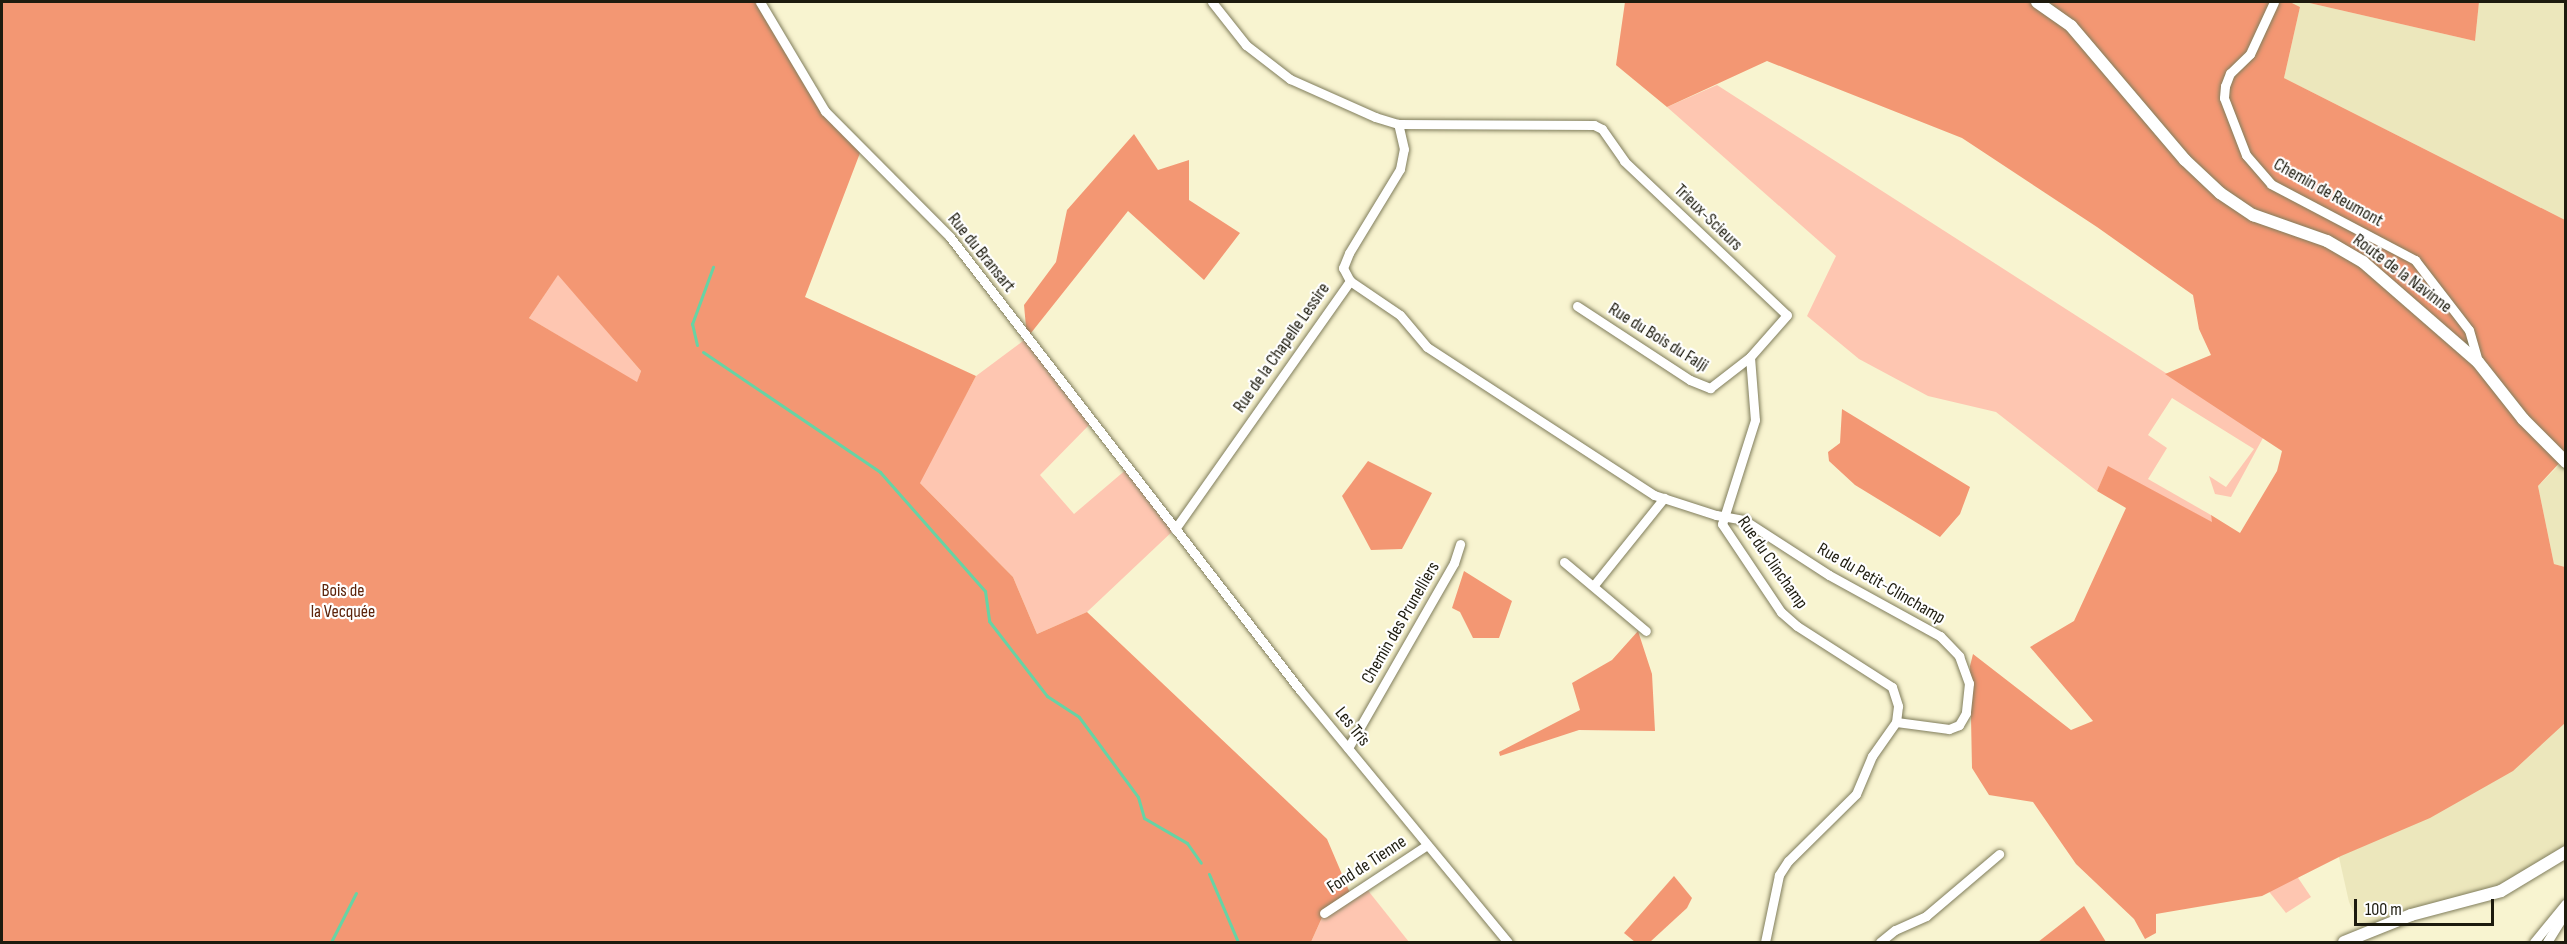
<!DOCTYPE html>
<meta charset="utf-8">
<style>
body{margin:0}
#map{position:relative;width:2567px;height:944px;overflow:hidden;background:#f8f4d0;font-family:"Sofia Sans Condensed",sans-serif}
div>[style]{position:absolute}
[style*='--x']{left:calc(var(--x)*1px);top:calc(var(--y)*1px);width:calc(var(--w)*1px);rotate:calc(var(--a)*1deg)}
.built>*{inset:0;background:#ece7bc}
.green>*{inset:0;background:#fec6b1}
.forest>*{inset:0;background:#f39773}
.stream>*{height:3px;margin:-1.5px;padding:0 1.5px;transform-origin:1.5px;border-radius:1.5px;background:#67d3a4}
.roads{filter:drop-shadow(0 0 2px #807d5c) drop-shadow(0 0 2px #807d5c)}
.street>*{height:9px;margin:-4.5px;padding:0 4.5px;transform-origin:4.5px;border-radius:4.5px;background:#fff}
.secondary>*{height:12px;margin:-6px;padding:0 6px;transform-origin:6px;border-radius:6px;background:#fff}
span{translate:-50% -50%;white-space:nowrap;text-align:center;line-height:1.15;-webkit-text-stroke:4.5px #fff;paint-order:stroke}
.street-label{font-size:18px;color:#1d1b0e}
.park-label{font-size:18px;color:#5d240b}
.frame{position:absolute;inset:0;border:3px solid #1d1b0e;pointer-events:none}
.scale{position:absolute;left:2354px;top:899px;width:140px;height:27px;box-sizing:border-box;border:3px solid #1d1b0e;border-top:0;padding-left:8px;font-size:18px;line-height:21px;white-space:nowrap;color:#1d1b0e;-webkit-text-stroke:4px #fff;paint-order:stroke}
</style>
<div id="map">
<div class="built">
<div style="clip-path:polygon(2290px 2px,2305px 2px,2475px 41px,2479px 2px,2565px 2px,2565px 220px,2284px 78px,2300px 7px)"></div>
<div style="clip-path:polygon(2561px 463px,2565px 466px,2565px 567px,2554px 564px,2538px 486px)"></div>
<div style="clip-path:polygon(2565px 721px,2565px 847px,2529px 873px,2482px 891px,2361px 927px,2349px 902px,2338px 853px)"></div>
</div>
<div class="green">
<div style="clip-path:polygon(1717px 85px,2264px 436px,2231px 497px,2215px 494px,2209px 476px,2226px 487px,2254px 449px,2172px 398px,2148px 435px,2167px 448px,2148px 479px,2211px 515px,2213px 523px,2108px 467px,2097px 491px,1996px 412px,1928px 396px,1859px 359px,1807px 316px,1836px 256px,1667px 107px)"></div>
<div style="clip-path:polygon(558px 274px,641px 371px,637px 383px,529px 318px)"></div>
<div style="clip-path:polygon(1027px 338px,1092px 422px,1040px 475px,1074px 514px,1128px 468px,1175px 529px,1087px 612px,1037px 634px,1013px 577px,919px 482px,976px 376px)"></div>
<div style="clip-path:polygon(2282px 854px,2311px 897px,2286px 913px,2255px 874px)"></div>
<div style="clip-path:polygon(1366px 888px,1409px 942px,1311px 942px,1324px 913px)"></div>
</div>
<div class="forest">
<div style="clip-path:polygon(evenodd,2px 2px,760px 2px,810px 88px,860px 153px,805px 297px,976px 376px,920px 483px,1013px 577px,1037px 634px,1087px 612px,1327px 839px,1350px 893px,1324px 913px,1311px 942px,2px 942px,2px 2px,558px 275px,641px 371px,637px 382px,529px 318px,558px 275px)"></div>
<div style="clip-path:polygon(1625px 2px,2290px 2px,2300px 7px,2284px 78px,2565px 220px,2565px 457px,2538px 486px,2554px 564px,2565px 567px,2565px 723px,2513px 771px,2430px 818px,2341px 856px,2262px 896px,2156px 914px,2156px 933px,2145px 939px,2134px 919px,2076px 864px,2033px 802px,1989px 795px,1972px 768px,1970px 666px,1973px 654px,2071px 730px,2093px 721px,2030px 647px,2074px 621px,2126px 508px,2097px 491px,2108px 466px,2212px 522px,2211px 515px,2240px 533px,2277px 471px,2282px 451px,2165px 374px,2211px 355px,2199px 329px,2193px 295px,2097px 227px,1962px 138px,1767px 61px,1667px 107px,1616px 65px)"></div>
<div style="clip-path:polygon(2305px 2px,2479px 2px,2475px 41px)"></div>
<div style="clip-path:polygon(1134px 134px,1158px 170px,1189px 160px,1189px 200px,1240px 233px,1204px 280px,1128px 211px,1027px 338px,1024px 305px,1056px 262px,1067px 210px)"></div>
<div style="clip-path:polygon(1842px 409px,1970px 487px,1960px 514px,1940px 537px,1855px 485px,1829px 461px,1828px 452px,1840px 443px)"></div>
<div style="clip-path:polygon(1368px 461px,1432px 493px,1402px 549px,1371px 550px,1342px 496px)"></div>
<div style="clip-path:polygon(1464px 571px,1512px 601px,1499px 638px,1473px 638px,1460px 612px,1452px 608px)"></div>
<div style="clip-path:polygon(1638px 631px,1652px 674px,1655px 731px,1579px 730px,1500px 756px,1499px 752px,1580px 710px,1572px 683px,1612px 660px)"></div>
<div style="clip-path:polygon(1674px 876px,1692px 898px,1687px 908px,1650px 942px,1635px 942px,1624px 933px)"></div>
<div style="clip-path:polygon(2084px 906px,2106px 942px,2038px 942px)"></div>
</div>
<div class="stream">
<div style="--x:697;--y:345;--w:22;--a:-103"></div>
<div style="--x:692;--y:324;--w:61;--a:-69.8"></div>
<div style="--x:703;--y:352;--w:214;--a:34.1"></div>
<div style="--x:880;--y:472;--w:159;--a:48.6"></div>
<div style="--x:985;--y:591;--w:30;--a:82"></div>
<div style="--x:989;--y:621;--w:95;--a:52.3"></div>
<div style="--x:1047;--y:696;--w:38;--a:33"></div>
<div style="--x:1079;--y:717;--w:99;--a:53.6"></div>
<div style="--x:1138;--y:797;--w:22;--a:74"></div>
<div style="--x:1144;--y:818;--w:50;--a:30.2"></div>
<div style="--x:1187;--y:843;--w:24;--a:55"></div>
<div style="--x:1209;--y:874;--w:74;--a:66.9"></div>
<div style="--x:331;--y:942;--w:55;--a:-63"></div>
</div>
<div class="roads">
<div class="street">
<div style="--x:760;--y:2;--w:127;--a:59.2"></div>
<div style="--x:825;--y:111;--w:177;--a:45.2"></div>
<div style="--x:950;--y:237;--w:572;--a:52.31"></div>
<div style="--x:1300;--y:690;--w:327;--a:50.5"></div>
<div style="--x:1212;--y:2;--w:55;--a:51.7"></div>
<div style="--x:1246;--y:45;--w:56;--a:37.7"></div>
<div style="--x:1290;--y:79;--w:93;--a:24.1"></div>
<div style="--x:1375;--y:117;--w:24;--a:17"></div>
<div style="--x:1398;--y:124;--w:196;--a:0.3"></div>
<div style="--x:1594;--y:125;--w:9;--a:27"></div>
<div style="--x:1602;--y:129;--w:39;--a:55"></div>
<div style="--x:1624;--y:161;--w:224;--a:43.4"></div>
<div style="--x:1787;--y:315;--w:56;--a:131.4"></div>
<div style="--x:1750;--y:357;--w:63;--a:85.5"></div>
<div style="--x:1755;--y:420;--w:109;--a:107.6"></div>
<div style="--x:1722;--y:524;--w:106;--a:56.2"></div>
<div style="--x:1781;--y:612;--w:21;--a:41"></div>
<div style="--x:1797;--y:626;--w:113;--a:32.7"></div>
<div style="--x:1892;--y:687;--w:20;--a:72"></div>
<div style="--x:1898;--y:706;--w:16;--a:97"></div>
<div style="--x:1896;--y:722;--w:42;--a:125.2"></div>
<div style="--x:1872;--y:756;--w:41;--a:112.8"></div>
<div style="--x:1856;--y:794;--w:95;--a:135.4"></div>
<div style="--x:1788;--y:861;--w:17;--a:123"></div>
<div style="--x:1779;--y:875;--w:68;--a:101.8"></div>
<div style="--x:2274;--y:2;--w:57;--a:114.8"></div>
<div style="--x:2250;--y:54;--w:28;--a:136"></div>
<div style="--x:2230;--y:73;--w:14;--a:111"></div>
<div style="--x:2225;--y:86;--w:12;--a:95"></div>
<div style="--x:2224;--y:98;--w:61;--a:68.9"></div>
<div style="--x:2246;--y:155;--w:38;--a:49"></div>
<div style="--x:2271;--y:184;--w:163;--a:27.8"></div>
<div style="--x:2415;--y:260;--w:88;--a:52.4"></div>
<div style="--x:2469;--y:330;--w:33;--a:74"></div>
<div style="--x:1350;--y:281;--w:60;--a:34.2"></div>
<div style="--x:1400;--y:315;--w:42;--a:49.8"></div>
<div style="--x:1427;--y:347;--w:271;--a:33.1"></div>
<div style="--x:1654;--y:495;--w:65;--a:17.9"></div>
<div style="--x:1716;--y:515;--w:28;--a:10"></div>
<div style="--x:1744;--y:520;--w:101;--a:32.9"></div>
<div style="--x:1829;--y:575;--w:127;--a:28.8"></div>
<div style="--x:1940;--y:636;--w:28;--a:46"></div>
<div style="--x:1959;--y:656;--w:29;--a:70"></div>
<div style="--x:1969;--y:683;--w:30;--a:96"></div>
<div style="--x:1966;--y:713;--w:14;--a:120"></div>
<div style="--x:1959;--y:725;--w:11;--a:158"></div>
<div style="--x:1949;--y:729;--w:53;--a:-172.5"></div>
<div style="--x:1577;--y:306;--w:135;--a:33.2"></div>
<div style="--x:1690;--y:380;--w:22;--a:22"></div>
<div style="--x:1710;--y:388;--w:51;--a:-37.8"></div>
<div style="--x:1175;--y:529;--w:304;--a:-54.8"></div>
<div style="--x:1350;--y:281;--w:15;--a:-118"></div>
<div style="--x:1343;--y:268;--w:16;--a:-68"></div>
<div style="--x:1349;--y:253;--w:98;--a:-58.7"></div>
<div style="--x:1400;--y:169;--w:20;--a:-79"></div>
<div style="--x:1404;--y:149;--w:26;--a:-103"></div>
<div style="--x:1564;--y:562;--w:107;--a:40.1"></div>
<div style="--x:1594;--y:585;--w:112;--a:-51.2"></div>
<div style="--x:1348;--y:748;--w:213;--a:-60.2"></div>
<div style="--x:1454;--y:563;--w:20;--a:-72"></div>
<div style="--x:1324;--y:913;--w:123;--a:-33.4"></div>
<div style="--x:1880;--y:942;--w:19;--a:-39"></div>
<div style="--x:1895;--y:930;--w:34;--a:-24"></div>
<div style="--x:1926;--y:916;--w:96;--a:-40.3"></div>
<div style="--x:2534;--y:942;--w:50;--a:-50.6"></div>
<div style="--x:2547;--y:942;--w:36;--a:-58"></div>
</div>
<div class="secondary">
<div style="--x:2037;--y:2;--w:42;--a:35.2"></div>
<div style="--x:2071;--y:26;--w:176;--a:49.6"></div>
<div style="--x:2185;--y:160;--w:48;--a:43.3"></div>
<div style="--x:2220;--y:193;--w:40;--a:34"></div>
<div style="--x:2253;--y:215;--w:78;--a:19.4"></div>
<div style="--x:2327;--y:241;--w:42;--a:30.3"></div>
<div style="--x:2363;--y:262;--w:152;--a:41"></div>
<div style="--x:2478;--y:362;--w:73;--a:51.7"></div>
<div style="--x:2523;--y:419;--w:61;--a:45"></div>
<div style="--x:2344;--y:942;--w:72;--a:-21.9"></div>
<div style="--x:2411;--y:915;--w:93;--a:-14.9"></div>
<div style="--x:2501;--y:891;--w:76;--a:-31"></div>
</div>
</div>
<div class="street-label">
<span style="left:2328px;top:193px;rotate:29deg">Chemin de Reumont</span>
<span style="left:1708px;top:218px;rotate:44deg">Trieux-Scieurs</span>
<span style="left:981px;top:253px;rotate:51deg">Rue du Bransart</span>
<span style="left:2402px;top:274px;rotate:37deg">Route de la Navinne</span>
<span style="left:1658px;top:338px;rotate:32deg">Rue du Bois du Falji</span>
<span style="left:1282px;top:348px;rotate:-55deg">Rue de la Chapelle Lessire</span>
<span style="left:1772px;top:563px;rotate:55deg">Rue du Clinchamp</span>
<span style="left:1881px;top:584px;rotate:30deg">Rue du Petit-Clinchamp</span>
<span style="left:1401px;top:623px;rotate:-60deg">Chemin des Prunelliers</span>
<span style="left:1352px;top:727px;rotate:51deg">Les Trîs</span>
<span style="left:1367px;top:865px;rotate:-33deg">Fond de Tienne</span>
</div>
<div class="park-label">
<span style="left:343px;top:602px">Bois de<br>la Vecquée</span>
</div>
<div class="frame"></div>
<div class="scale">100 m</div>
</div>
